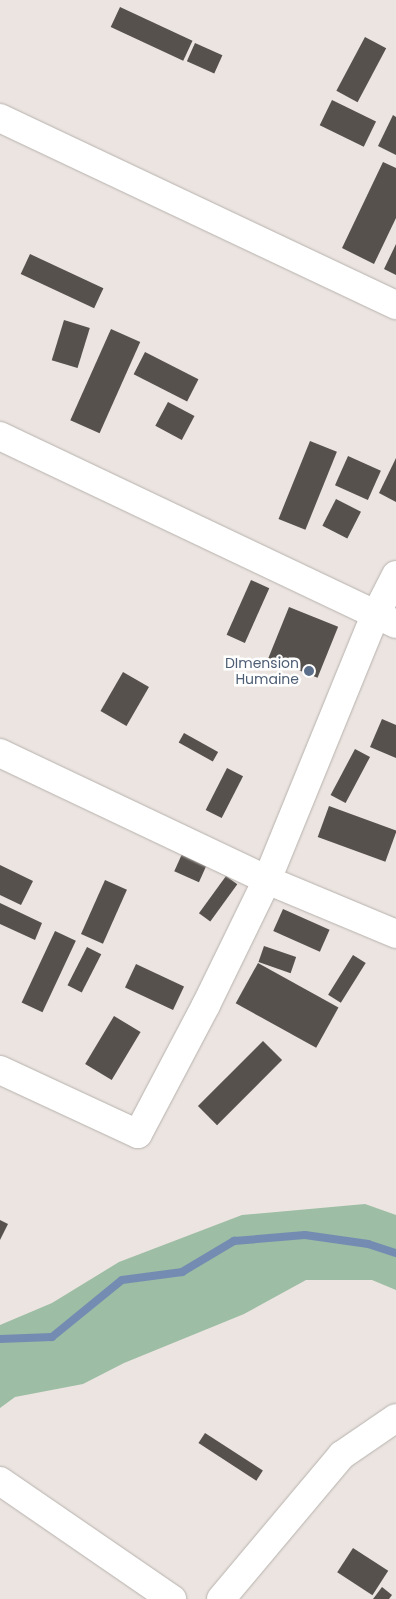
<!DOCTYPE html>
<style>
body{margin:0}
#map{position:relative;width:396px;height:1599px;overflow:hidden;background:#ebe4e0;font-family:Poppins,sans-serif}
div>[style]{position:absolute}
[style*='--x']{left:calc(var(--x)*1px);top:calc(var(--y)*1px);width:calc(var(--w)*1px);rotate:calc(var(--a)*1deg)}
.green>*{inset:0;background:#9dbda4}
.stream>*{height:8px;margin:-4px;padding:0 4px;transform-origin:4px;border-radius:4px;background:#758cb2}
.building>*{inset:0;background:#56514d;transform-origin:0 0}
.roads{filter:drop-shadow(0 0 1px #b7b1ad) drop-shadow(0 0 1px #b7b1ad)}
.minor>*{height:28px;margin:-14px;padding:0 14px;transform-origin:14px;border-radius:14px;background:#fff}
.dots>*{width:14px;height:14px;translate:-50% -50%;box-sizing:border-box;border:2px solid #fff;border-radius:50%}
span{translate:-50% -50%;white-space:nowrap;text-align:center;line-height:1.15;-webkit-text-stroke:5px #fff;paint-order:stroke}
.service-label{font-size:14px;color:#4e5e75}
.right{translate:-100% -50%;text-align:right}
</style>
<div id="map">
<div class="green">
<div style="clip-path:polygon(365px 1204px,396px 1215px,396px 1290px,372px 1280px,306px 1280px,244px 1314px,124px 1363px,83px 1384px,15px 1397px,0 1408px,0 1325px,52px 1303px,119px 1262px,242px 1215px)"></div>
</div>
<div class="stream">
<div style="--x:0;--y:1339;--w:52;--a:-2.2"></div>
<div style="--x:52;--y:1337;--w:90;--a:-39.2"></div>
<div style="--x:122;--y:1280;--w:61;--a:-7.6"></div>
<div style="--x:182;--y:1272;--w:61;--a:-30.8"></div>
<div style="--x:234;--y:1241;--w:71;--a:-4.8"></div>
<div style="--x:305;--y:1235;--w:64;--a:8.1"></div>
<div style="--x:368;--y:1244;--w:29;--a:18"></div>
</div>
<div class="building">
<div style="left:120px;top:7px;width:80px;height:22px;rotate:25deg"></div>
<div style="left:365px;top:37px;width:24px;height:61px;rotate:28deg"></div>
<div style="left:195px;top:43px;width:30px;height:20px;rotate:24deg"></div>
<div style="left:332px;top:100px;width:49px;height:28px;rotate:26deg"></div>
<div style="clip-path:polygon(393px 115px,396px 117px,396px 155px,378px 146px)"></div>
<div style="clip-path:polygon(383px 162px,396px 168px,396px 218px,374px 264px,342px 248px)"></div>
<div style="clip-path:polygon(396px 244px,396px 275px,384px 269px)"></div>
<div style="left:30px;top:254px;width:81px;height:22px;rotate:25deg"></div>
<div style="left:64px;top:320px;width:27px;height:42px;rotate:17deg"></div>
<div style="left:111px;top:329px;width:32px;height:100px;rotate:24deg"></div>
<div style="left:145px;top:352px;width:60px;height:25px;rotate:27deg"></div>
<div style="left:168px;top:402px;width:30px;height:27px;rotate:28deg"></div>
<div style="left:310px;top:441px;width:29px;height:84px;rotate:22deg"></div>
<div style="left:348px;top:456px;width:36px;height:32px;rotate:24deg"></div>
<div style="clip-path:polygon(396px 458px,396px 502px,379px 493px)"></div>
<div style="left:336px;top:499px;width:28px;height:30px;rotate:27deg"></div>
<div style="left:251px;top:580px;width:20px;height:60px;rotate:24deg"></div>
<div style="left:289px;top:607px;width:53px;height:55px;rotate:22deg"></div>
<div style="left:123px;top:672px;width:30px;height:45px;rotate:30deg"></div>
<div style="clip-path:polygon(382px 719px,396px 725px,396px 758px,370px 747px)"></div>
<div style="left:184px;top:733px;width:39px;height:11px;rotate:29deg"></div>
<div style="left:355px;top:749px;width:17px;height:52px;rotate:28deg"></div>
<div style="left:227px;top:768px;width:18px;height:47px;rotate:27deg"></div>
<div style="left:329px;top:806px;width:72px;height:33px;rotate:20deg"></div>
<div style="left:182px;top:854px;width:27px;height:19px;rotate:24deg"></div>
<div style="clip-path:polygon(0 865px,33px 881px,21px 905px,0 895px)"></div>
<div style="left:226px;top:876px;width:14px;height:46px;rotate:36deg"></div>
<div style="left:105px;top:880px;width:24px;height:59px;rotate:24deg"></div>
<div style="clip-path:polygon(0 903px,42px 923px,35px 940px,0 924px)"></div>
<div style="left:283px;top:909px;width:51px;height:24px;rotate:24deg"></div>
<div style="left:55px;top:931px;width:23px;height:79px;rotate:25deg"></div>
<div style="left:264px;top:946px;width:34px;height:17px;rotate:19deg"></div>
<div style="left:87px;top:947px;width:16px;height:43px;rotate:27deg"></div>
<div style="left:353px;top:955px;width:15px;height:47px;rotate:32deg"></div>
<div style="left:258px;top:963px;width:92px;height:46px;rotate:29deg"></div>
<div style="left:136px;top:964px;width:53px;height:26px;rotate:25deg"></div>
<div style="left:114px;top:1016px;width:31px;height:56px;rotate:31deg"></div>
<div style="left:263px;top:1041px;width:27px;height:92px;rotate:45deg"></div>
<div style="clip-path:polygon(0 1220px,8px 1224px,0 1240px)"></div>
<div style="left:205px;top:1433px;width:69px;height:12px;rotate:33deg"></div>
<div style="left:353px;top:1548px;width:42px;height:29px;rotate:33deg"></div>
<div style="clip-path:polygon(382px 1587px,392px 1595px,389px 1599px,373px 1599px)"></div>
</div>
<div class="roads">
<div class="minor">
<div style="--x:0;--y:118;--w:438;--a:25.3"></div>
<div style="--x:0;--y:436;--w:438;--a:25.4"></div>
<div style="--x:0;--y:753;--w:296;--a:25.4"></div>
<div style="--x:267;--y:880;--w:140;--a:22.7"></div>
<div style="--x:0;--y:1070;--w:152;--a:24.9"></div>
<div style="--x:138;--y:1134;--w:146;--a:-62.2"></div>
<div style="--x:206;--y:1005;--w:139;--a:-64"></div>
<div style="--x:267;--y:880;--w:285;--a:-67.8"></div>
<div style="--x:375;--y:616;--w:46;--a:-62.9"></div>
<div style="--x:0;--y:1481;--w:209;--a:34.5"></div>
<div style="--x:221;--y:1599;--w:188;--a:-50"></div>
<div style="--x:342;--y:1455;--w:65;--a:-34.4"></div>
</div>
</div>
<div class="dots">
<div style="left:309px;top:671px;background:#5c6f8a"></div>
</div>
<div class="service-label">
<span class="right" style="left:299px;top:671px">DImension<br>Humaine</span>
</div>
</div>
